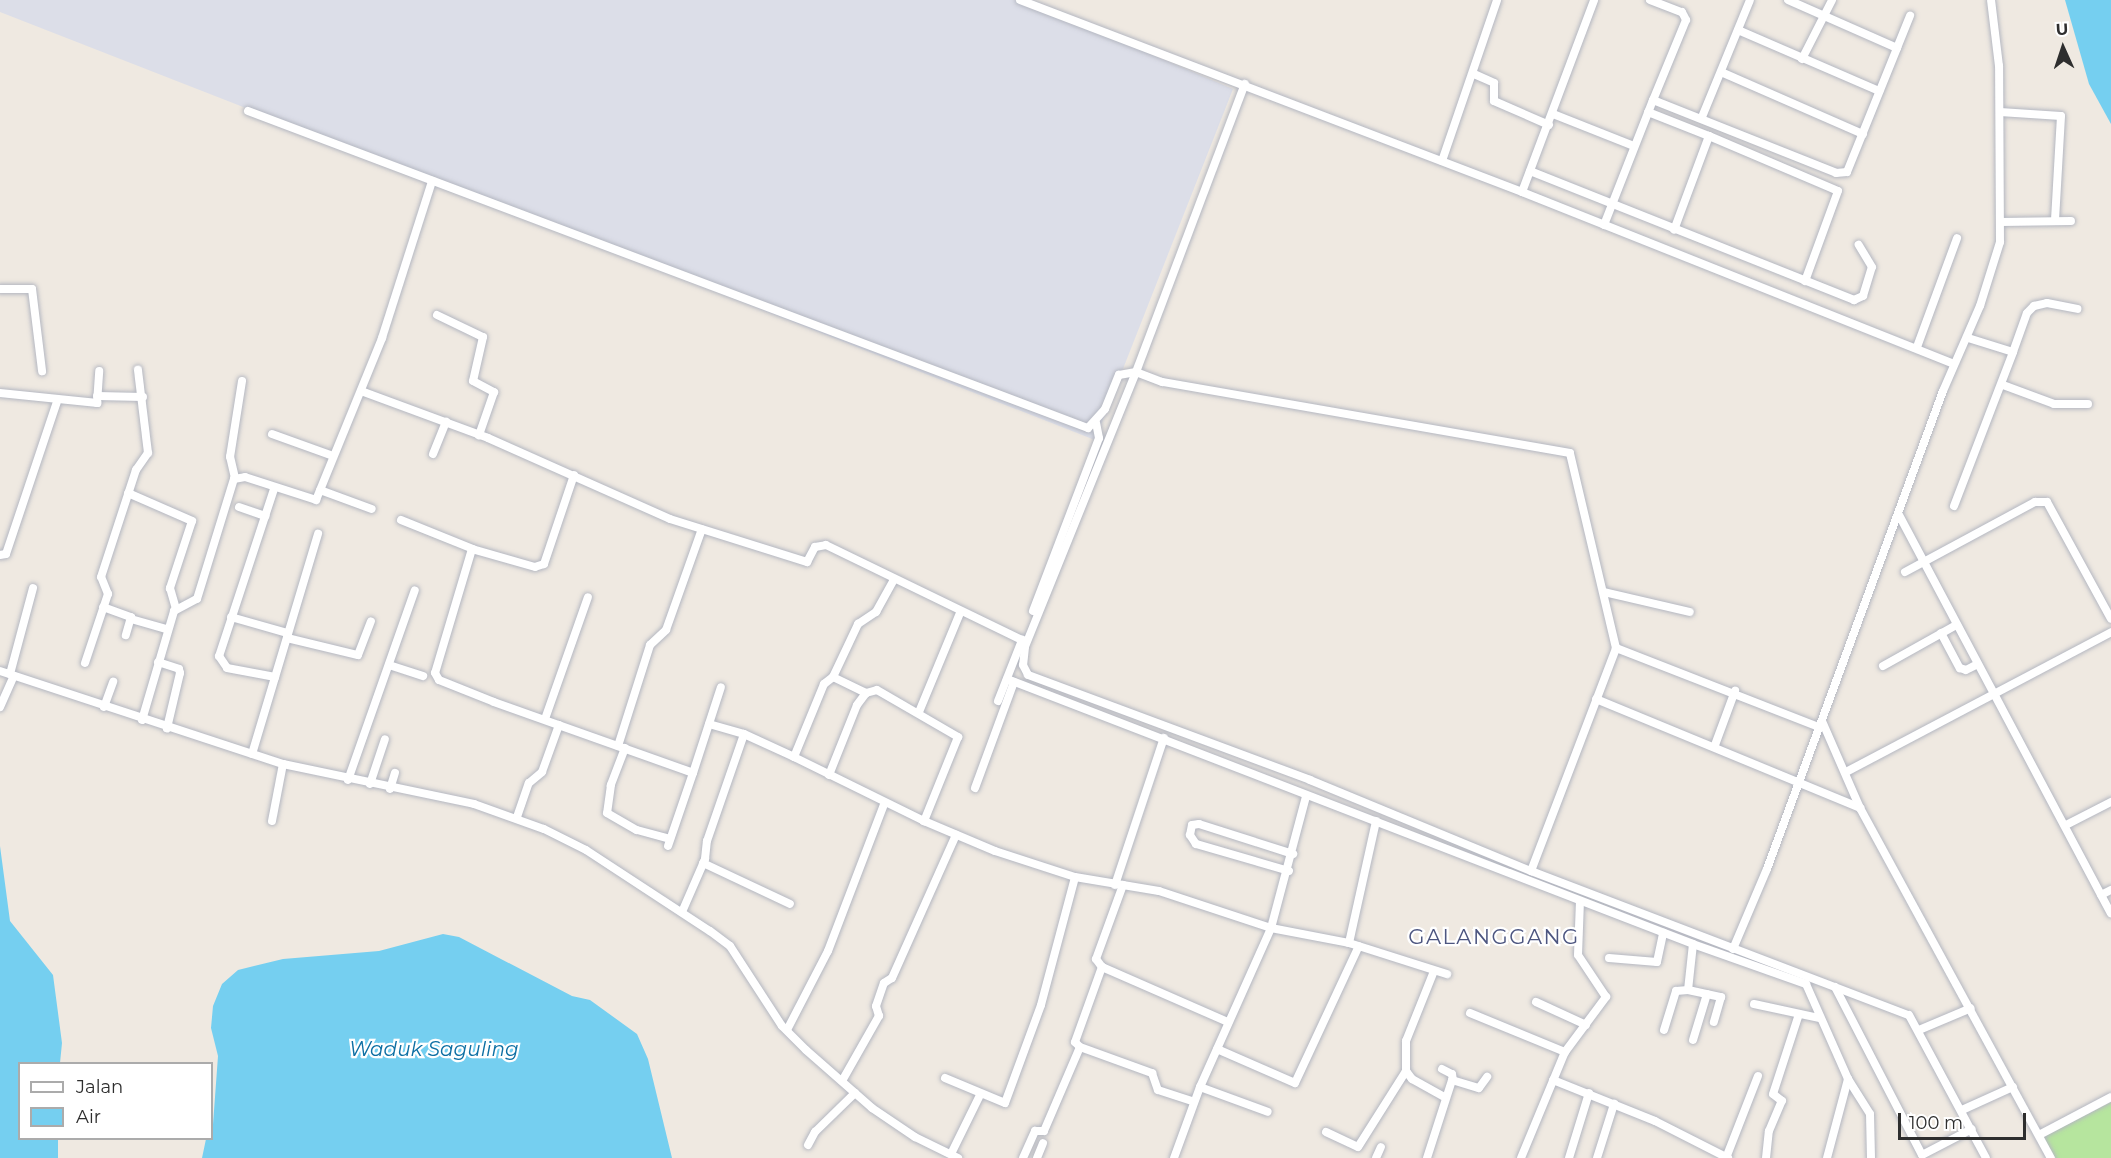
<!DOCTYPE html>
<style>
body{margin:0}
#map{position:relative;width:2111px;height:1158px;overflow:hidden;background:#efe9e1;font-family:Montserrat,sans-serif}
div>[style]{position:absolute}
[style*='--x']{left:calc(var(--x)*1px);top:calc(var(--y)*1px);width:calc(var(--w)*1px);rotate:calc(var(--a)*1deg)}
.airport>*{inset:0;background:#dcdee8}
.green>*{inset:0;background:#b6e59e}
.water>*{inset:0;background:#75cff0}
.roads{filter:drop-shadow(0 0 2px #b4b7c1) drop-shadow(0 0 2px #b4b7c1)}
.street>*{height:8px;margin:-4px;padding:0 4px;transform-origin:4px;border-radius:4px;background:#fff}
span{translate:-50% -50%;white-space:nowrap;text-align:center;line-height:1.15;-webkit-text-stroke:4.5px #fff;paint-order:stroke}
.water-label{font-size:20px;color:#0d6fa3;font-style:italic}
.quarter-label{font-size:21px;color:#4d5680;letter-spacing:1.5px}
.legend{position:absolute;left:18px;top:1062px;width:195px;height:78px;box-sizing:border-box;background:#fff;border:2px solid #ababab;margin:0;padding:8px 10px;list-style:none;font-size:18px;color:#2e2e2e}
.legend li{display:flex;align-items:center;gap:12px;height:30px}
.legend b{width:30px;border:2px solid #ababab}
.north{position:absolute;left:2033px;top:18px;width:60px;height:60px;-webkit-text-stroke:4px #fff;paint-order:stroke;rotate:357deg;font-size:16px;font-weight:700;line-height:24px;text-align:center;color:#2e2e2e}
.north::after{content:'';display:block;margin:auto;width:21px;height:27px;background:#2e2e2e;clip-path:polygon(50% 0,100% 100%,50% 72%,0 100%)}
.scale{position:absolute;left:1898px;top:1113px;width:128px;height:27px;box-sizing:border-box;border:3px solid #2e2e2e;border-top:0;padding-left:8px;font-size:18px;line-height:21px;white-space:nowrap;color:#2e2e2e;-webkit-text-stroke:4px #fff;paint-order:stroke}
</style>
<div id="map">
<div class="airport">
<div style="clip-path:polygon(0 0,1022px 0,1233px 89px,1095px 440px,0 12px)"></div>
</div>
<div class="green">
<div style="clip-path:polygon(2111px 1102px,2111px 1158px,2054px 1158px,2043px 1137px)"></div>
</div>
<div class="water">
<div style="clip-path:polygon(2065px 0,2111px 0,2111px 124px,2089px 84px)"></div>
<div style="clip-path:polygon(0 846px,10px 921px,53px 975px,62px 1043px,60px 1063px,20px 1064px,20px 1138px,58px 1139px,58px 1158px,0 1158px)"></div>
<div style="clip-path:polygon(443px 934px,459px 937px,572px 996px,590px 1000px,637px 1034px,648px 1059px,672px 1158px,202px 1158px,206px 1139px,212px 1138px,218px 1056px,211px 1028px,213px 1006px,222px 984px,238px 970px,283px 959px,379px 951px)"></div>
</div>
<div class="roads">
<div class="street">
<div style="--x:1020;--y:0;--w:537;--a:20.93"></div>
<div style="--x:1522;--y:192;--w:465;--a:21.7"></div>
<div style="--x:1650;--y:0;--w:34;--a:21"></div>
<div style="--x:1682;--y:12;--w:9;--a:63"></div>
<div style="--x:1686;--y:20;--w:87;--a:112.4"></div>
<div style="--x:1738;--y:30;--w:154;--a:23.4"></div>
<div style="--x:1897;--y:48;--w:35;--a:-68"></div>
<div style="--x:1802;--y:59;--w:66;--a:-63"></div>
<div style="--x:1721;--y:72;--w:155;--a:23.6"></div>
<div style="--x:1474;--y:74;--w:22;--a:24"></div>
<div style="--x:1494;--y:83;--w:18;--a:90"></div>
<div style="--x:1494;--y:101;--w:60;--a:23.6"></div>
<div style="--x:248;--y:111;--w:898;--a:20.68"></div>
<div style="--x:1088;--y:428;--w:25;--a:-48"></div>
<div style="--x:1105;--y:409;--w:37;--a:-68"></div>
<div style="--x:1119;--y:375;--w:17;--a:-10"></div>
<div style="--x:1136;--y:372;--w:308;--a:-69.3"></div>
<div style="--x:1648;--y:112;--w:66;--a:21.5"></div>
<div style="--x:1709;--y:136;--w:100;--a:110.4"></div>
<div style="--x:2000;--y:112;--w:61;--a:3.8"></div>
<div style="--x:2061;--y:116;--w:105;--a:93.3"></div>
<div style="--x:1553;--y:114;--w:87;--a:21.6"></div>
<div style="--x:1702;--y:117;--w:126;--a:-67.7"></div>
<div style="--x:1709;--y:136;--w:140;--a:23.1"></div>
<div style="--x:1838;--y:191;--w:96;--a:110.1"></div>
<div style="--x:1442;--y:161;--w:170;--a:-71.1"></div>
<div style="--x:1530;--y:171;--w:349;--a:21.7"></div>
<div style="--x:1854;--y:300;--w:10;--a:-24"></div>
<div style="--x:1863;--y:296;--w:30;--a:-73"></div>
<div style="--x:1872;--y:267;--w:26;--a:-121"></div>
<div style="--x:1522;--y:192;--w:205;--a:-69.4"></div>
<div style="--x:2001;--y:222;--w:70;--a:-0.8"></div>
<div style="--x:1604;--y:225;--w:134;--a:-68.6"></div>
<div style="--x:1653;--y:100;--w:197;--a:21.7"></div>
<div style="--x:1836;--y:173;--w:11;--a:-5"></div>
<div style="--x:1847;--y:172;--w:134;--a:-68"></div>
<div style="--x:1897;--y:48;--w:119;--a:-156.2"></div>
<div style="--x:0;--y:289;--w:32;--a:0"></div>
<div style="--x:32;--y:289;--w:83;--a:83"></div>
<div style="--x:437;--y:315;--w:51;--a:25.6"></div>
<div style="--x:483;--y:337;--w:45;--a:102.8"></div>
<div style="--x:473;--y:381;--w:24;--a:28"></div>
<div style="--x:494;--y:392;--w:46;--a:109.2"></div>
<div style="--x:1917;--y:347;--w:116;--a:-69.8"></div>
<div style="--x:2013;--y:352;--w:41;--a:-70.3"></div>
<div style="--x:2027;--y:313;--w:10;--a:-45"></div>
<div style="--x:2034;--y:306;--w:13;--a:-13"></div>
<div style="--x:2047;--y:303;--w:31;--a:11"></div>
<div style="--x:2003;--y:385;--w:54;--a:20.4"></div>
<div style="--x:2054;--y:404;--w:34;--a:0"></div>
<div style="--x:361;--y:391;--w:135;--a:20.3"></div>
<div style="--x:488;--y:438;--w:199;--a:24"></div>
<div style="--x:670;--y:519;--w:144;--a:17.4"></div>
<div style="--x:807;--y:562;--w:17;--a:-62"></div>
<div style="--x:815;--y:547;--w:11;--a:-10"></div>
<div style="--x:826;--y:545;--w:218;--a:25.9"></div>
<div style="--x:0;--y:393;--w:98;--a:5.9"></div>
<div style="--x:97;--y:403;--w:32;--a:-86"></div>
<div style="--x:97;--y:396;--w:46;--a:1.2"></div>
<div style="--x:272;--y:434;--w:65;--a:19.8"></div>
<div style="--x:433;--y:454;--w:35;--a:-68"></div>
<div style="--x:574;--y:475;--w:94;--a:108.6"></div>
<div style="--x:544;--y:564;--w:9;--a:162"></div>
<div style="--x:535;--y:567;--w:66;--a:-164.1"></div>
<div style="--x:472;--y:549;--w:129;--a:106.6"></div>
<div style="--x:435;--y:673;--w:8;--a:60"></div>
<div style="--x:439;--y:680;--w:59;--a:21.8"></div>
<div style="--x:494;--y:702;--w:211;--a:19.6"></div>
<div style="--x:693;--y:773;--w:77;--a:108.9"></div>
<div style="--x:235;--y:478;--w:22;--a:-103"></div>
<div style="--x:230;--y:457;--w:77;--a:-81"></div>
<div style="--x:274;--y:489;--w:176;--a:108.2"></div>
<div style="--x:219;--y:656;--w:14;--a:56"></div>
<div style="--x:227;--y:668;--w:49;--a:10.6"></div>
<div style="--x:320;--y:490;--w:55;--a:20.1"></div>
<div style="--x:128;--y:493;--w:70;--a:23.6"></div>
<div style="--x:192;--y:521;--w:71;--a:108.2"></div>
<div style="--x:170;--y:588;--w:22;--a:74"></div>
<div style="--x:1954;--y:506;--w:165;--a:-69"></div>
<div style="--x:2013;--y:352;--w:47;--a:-162.7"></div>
<div style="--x:239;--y:507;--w:28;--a:19"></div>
<div style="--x:1899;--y:515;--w:451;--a:62"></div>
<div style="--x:401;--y:520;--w:78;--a:21.9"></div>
<div style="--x:0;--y:555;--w:6;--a:-9"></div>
<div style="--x:6;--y:554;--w:163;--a:-71.5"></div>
<div style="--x:1905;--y:572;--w:148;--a:-28.3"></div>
<div style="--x:2035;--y:502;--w:12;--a:0"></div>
<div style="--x:2047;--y:502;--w:133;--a:61.3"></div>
<div style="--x:1604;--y:592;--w:88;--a:13.1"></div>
<div style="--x:103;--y:607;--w:30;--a:20"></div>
<div style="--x:131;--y:617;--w:19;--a:106"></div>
<div style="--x:1033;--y:611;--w:185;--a:-69.1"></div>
<div style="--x:1099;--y:438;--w:15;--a:-101"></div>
<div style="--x:231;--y:617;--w:58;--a:15.9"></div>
<div style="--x:131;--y:619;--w:37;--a:16"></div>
<div style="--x:1941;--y:633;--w:40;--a:62"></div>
<div style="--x:1960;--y:668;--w:6;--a:18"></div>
<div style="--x:1966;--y:670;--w:13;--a:-27"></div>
<div style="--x:287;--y:638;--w:73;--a:13.5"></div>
<div style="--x:358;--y:655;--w:36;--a:-69"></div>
<div style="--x:1616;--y:648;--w:218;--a:21.3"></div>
<div style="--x:158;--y:662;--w:22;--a:18"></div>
<div style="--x:179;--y:669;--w:4;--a:76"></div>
<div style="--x:180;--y:673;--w:57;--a:103.3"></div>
<div style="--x:85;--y:663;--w:73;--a:-71.6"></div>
<div style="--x:108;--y:594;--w:18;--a:-112"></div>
<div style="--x:101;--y:577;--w:113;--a:-71.9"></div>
<div style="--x:136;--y:470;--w:21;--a:-55"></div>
<div style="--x:148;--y:453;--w:84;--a:-96.9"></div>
<div style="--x:389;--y:665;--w:36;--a:18"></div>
<div style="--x:1883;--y:666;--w:84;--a:-29.3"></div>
<div style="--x:0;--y:671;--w:298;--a:18.2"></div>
<div style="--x:283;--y:764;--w:195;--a:11.8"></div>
<div style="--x:474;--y:804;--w:74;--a:19.7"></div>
<div style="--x:544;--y:829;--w:47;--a:26.6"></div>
<div style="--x:586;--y:850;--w:148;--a:33.2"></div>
<div style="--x:710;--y:931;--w:25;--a:37"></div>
<div style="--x:730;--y:946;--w:95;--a:57"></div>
<div style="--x:782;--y:1026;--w:34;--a:45"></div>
<div style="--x:806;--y:1050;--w:88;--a:41.3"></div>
<div style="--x:872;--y:1108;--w:52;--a:34"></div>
<div style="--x:915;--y:1137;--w:48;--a:26"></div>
<div style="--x:10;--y:674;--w:89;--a:-75"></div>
<div style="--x:833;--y:677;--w:37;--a:26"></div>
<div style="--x:866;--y:693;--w:11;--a:-15"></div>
<div style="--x:877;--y:690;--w:94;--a:30.1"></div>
<div style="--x:958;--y:737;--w:91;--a:112"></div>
<div style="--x:924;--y:821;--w:77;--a:22.9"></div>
<div style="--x:995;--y:851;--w:84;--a:18"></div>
<div style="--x:1075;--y:877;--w:85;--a:9.5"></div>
<div style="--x:1159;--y:891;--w:118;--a:18.3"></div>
<div style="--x:1271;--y:928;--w:79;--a:10.9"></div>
<div style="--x:1349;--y:943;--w:103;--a:17.6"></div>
<div style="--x:1007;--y:679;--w:735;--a:21.12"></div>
<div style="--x:1693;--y:944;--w:120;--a:19.5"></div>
<div style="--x:1806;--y:984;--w:104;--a:66.1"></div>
<div style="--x:1848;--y:1079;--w:41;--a:57.8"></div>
<div style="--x:1870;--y:1114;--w:44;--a:88.7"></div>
<div style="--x:1596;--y:699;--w:286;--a:22.4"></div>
<div style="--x:998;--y:701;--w:66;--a:-68.5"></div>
<div style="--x:0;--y:707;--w:34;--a:-66"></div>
<div style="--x:104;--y:707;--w:27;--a:-70"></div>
<div style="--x:919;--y:712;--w:107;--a:-67.5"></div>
<div style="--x:545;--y:719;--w:129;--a:-70.6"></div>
<div style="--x:142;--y:720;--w:114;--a:-73.6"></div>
<div style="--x:174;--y:611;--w:26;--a:-28"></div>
<div style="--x:197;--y:599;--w:126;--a:-72.9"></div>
<div style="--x:234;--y:479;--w:11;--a:-10"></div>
<div style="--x:245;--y:477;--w:75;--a:17.9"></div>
<div style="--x:316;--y:500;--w:175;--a:-67.8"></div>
<div style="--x:382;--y:338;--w:165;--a:-72.3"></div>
<div style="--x:1822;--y:721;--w:95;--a:66.4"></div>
<div style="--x:1860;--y:808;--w:399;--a:61.4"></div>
<div style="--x:709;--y:724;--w:36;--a:16"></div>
<div style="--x:1715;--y:745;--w:58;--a:-69.7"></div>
<div style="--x:618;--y:746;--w:106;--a:-72.4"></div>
<div style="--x:650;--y:645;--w:22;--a:-43"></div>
<div style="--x:666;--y:630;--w:107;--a:-70.4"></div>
<div style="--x:625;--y:748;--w:40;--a:111"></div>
<div style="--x:611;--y:785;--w:28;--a:98"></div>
<div style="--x:607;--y:813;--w:34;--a:30"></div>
<div style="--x:637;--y:830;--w:34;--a:15"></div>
<div style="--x:252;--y:754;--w:230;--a:-73.3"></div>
<div style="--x:794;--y:757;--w:145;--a:26.2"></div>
<div style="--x:1846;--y:772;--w:300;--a:-27.8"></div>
<div style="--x:693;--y:773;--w:90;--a:-72"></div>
<div style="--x:829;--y:775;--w:75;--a:-68.2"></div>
<div style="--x:857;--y:705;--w:15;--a:-53"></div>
<div style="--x:348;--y:780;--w:201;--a:-70.6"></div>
<div style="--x:370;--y:784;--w:47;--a:-71.6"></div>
<div style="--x:975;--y:788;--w:113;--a:-69.8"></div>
<div style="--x:390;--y:789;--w:17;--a:-73"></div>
<div style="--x:517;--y:817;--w:36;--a:-71"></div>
<div style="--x:529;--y:783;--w:17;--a:-40"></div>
<div style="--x:542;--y:772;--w:50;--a:-70.1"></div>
<div style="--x:272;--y:821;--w:58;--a:-79.1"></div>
<div style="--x:2066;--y:825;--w:51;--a:-27.1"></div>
<div style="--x:703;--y:863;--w:96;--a:25.2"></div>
<div style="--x:1289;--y:871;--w:97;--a:-163.8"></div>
<div style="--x:1196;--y:844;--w:11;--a:-124"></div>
<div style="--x:1190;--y:835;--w:10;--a:-79"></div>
<div style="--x:1192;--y:825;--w:7;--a:-8"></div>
<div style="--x:1199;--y:824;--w:99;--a:17.7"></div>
<div style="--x:1531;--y:871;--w:239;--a:-69.1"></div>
<div style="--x:1616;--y:648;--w:200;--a:-103.3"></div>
<div style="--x:1570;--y:453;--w:414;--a:-170.1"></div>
<div style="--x:1162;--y:382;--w:28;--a:-159"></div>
<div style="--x:1136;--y:372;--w:297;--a:112"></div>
<div style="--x:1025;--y:647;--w:18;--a:96"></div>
<div style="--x:1023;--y:665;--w:11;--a:63"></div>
<div style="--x:1028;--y:675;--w:301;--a:20.4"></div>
<div style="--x:1310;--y:780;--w:239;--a:22.4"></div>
<div style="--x:1531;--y:871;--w:404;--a:20.9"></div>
<div style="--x:1909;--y:1015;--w:162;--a:61.7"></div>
<div style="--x:1115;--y:885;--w:155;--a:-71.6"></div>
<div style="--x:2101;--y:895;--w:11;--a:-27"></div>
<div style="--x:682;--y:912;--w:58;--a:-66.5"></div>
<div style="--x:705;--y:859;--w:18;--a:-84"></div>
<div style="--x:707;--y:841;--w:113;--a:-70.9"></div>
<div style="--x:744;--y:734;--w:55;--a:24.7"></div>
<div style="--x:794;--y:757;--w:79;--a:-67.7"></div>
<div style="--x:824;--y:684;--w:11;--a:-38"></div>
<div style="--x:833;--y:677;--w:59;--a:-64.7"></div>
<div style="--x:858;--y:624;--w:22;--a:-34"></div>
<div style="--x:876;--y:612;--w:35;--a:-61"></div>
<div style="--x:1349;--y:943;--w:125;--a:-77.5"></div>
<div style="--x:1693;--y:944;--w:46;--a:96.2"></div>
<div style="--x:1688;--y:990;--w:34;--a:12"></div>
<div style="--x:1721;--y:997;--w:26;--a:106"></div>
<div style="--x:1733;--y:949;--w:87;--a:-67"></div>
<div style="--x:1767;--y:869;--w:509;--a:-69.79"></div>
<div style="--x:1943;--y:391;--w:93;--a:-66.5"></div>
<div style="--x:1980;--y:306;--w:67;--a:-72.6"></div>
<div style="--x:2000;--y:242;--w:176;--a:-90.3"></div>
<div style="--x:1999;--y:66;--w:66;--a:-96.9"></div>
<div style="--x:1609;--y:958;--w:48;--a:4.8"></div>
<div style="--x:1657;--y:962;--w:30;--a:-78"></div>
<div style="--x:1102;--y:967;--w:137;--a:23.6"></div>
<div style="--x:1835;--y:987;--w:189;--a:62.6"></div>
<div style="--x:1922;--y:1155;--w:56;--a:-27.5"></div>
<div style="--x:1536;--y:1002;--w:55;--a:24.7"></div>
<div style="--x:1754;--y:1004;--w:66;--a:12.2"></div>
<div style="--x:1470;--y:1013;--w:103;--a:22.3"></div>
<div style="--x:787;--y:1030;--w:89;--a:-62.6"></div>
<div style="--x:828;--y:951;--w:157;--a:-69.1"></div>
<div style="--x:1664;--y:1030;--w:41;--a:-72.9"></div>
<div style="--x:1676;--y:991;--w:12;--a:-5"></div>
<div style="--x:1919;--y:1030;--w:56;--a:-22.9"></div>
<div style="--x:1693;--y:1040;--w:48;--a:-73.1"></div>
<div style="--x:1080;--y:1047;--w:77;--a:19.9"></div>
<div style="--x:1152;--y:1073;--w:18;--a:71"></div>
<div style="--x:1158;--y:1090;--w:38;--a:18"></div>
<div style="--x:1217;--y:1049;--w:85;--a:23.6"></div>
<div style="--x:1295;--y:1083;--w:151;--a:-65"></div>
<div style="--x:1442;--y:1069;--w:11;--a:27"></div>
<div style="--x:1452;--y:1074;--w:6;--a:81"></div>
<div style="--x:1406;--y:1071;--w:10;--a:53"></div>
<div style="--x:1412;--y:1079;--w:37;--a:29"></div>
<div style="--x:945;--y:1078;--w:65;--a:22.6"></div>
<div style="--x:1005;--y:1103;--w:104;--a:-69.8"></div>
<div style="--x:1041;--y:1005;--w:132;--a:-75.1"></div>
<div style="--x:1553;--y:1080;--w:110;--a:21.9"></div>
<div style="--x:1655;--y:1121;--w:82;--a:26.9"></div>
<div style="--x:842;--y:1081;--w:75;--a:-60.4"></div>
<div style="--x:879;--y:1016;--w:10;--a:-107"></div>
<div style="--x:876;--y:1006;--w:24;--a:-71"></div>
<div style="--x:884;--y:983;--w:9;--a:-32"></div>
<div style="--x:892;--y:978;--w:157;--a:-65.9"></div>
<div style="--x:1200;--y:1087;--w:72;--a:20.2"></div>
<div style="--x:1962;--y:1110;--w:56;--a:-24.3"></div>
<div style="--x:1326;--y:1132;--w:35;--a:25"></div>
<div style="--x:1358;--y:1147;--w:90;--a:-57.7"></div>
<div style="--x:1406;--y:1071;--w:30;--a:-90"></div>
<div style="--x:1406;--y:1041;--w:75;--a:-68.2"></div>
<div style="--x:2039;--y:1135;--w:81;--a:-27.8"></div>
<div style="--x:808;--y:1145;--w:15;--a:-62"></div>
<div style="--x:815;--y:1132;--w:56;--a:-44.3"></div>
<div style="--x:951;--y:1154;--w:66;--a:-63.8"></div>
<div style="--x:1023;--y:1158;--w:30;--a:-66"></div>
<div style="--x:1035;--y:1131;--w:9;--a:0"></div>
<div style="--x:1044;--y:1131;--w:91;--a:-66.8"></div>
<div style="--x:1080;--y:1047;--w:7;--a:-135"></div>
<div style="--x:1075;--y:1042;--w:80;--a:-70.2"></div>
<div style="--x:1102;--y:967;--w:10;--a:-127"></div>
<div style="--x:1096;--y:959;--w:79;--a:-70"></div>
<div style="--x:1037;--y:1158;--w:16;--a:-68"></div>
<div style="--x:1174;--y:1158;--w:76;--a:-69.9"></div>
<div style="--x:1200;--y:1087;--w:174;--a:-65.9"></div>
<div style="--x:1271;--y:928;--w:137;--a:-75.1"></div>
<div style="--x:1376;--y:1158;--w:12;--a:-66"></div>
<div style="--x:1427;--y:1158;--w:82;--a:-72.2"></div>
<div style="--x:1452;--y:1080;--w:28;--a:17"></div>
<div style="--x:1479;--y:1088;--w:14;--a:-54"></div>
<div style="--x:1521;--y:1158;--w:115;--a:-67.5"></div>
<div style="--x:1565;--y:1052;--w:69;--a:-53.3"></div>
<div style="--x:1606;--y:997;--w:50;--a:-123.7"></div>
<div style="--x:1578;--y:955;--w:54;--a:-87.9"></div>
<div style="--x:1569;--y:1158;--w:68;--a:-72.9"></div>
<div style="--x:1597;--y:1158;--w:57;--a:-72.5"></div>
<div style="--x:1726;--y:1158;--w:88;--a:-68.7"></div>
<div style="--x:1766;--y:1158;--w:27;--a:-84"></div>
<div style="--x:1769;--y:1131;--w:33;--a:-67"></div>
<div style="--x:1782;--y:1101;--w:11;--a:-142"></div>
<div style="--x:1773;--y:1094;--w:84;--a:-72"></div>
<div style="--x:1827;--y:1158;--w:82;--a:-75.1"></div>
</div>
</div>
<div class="water-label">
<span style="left:434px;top:1049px">Waduk Saguling</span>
</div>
<div class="quarter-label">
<span style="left:1494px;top:937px">GALANGGANG</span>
</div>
<ul class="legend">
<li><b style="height:8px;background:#fff"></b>Jalan</li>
<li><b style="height:16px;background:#75cff0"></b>Air</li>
</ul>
<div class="north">U</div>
<div class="scale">100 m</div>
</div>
